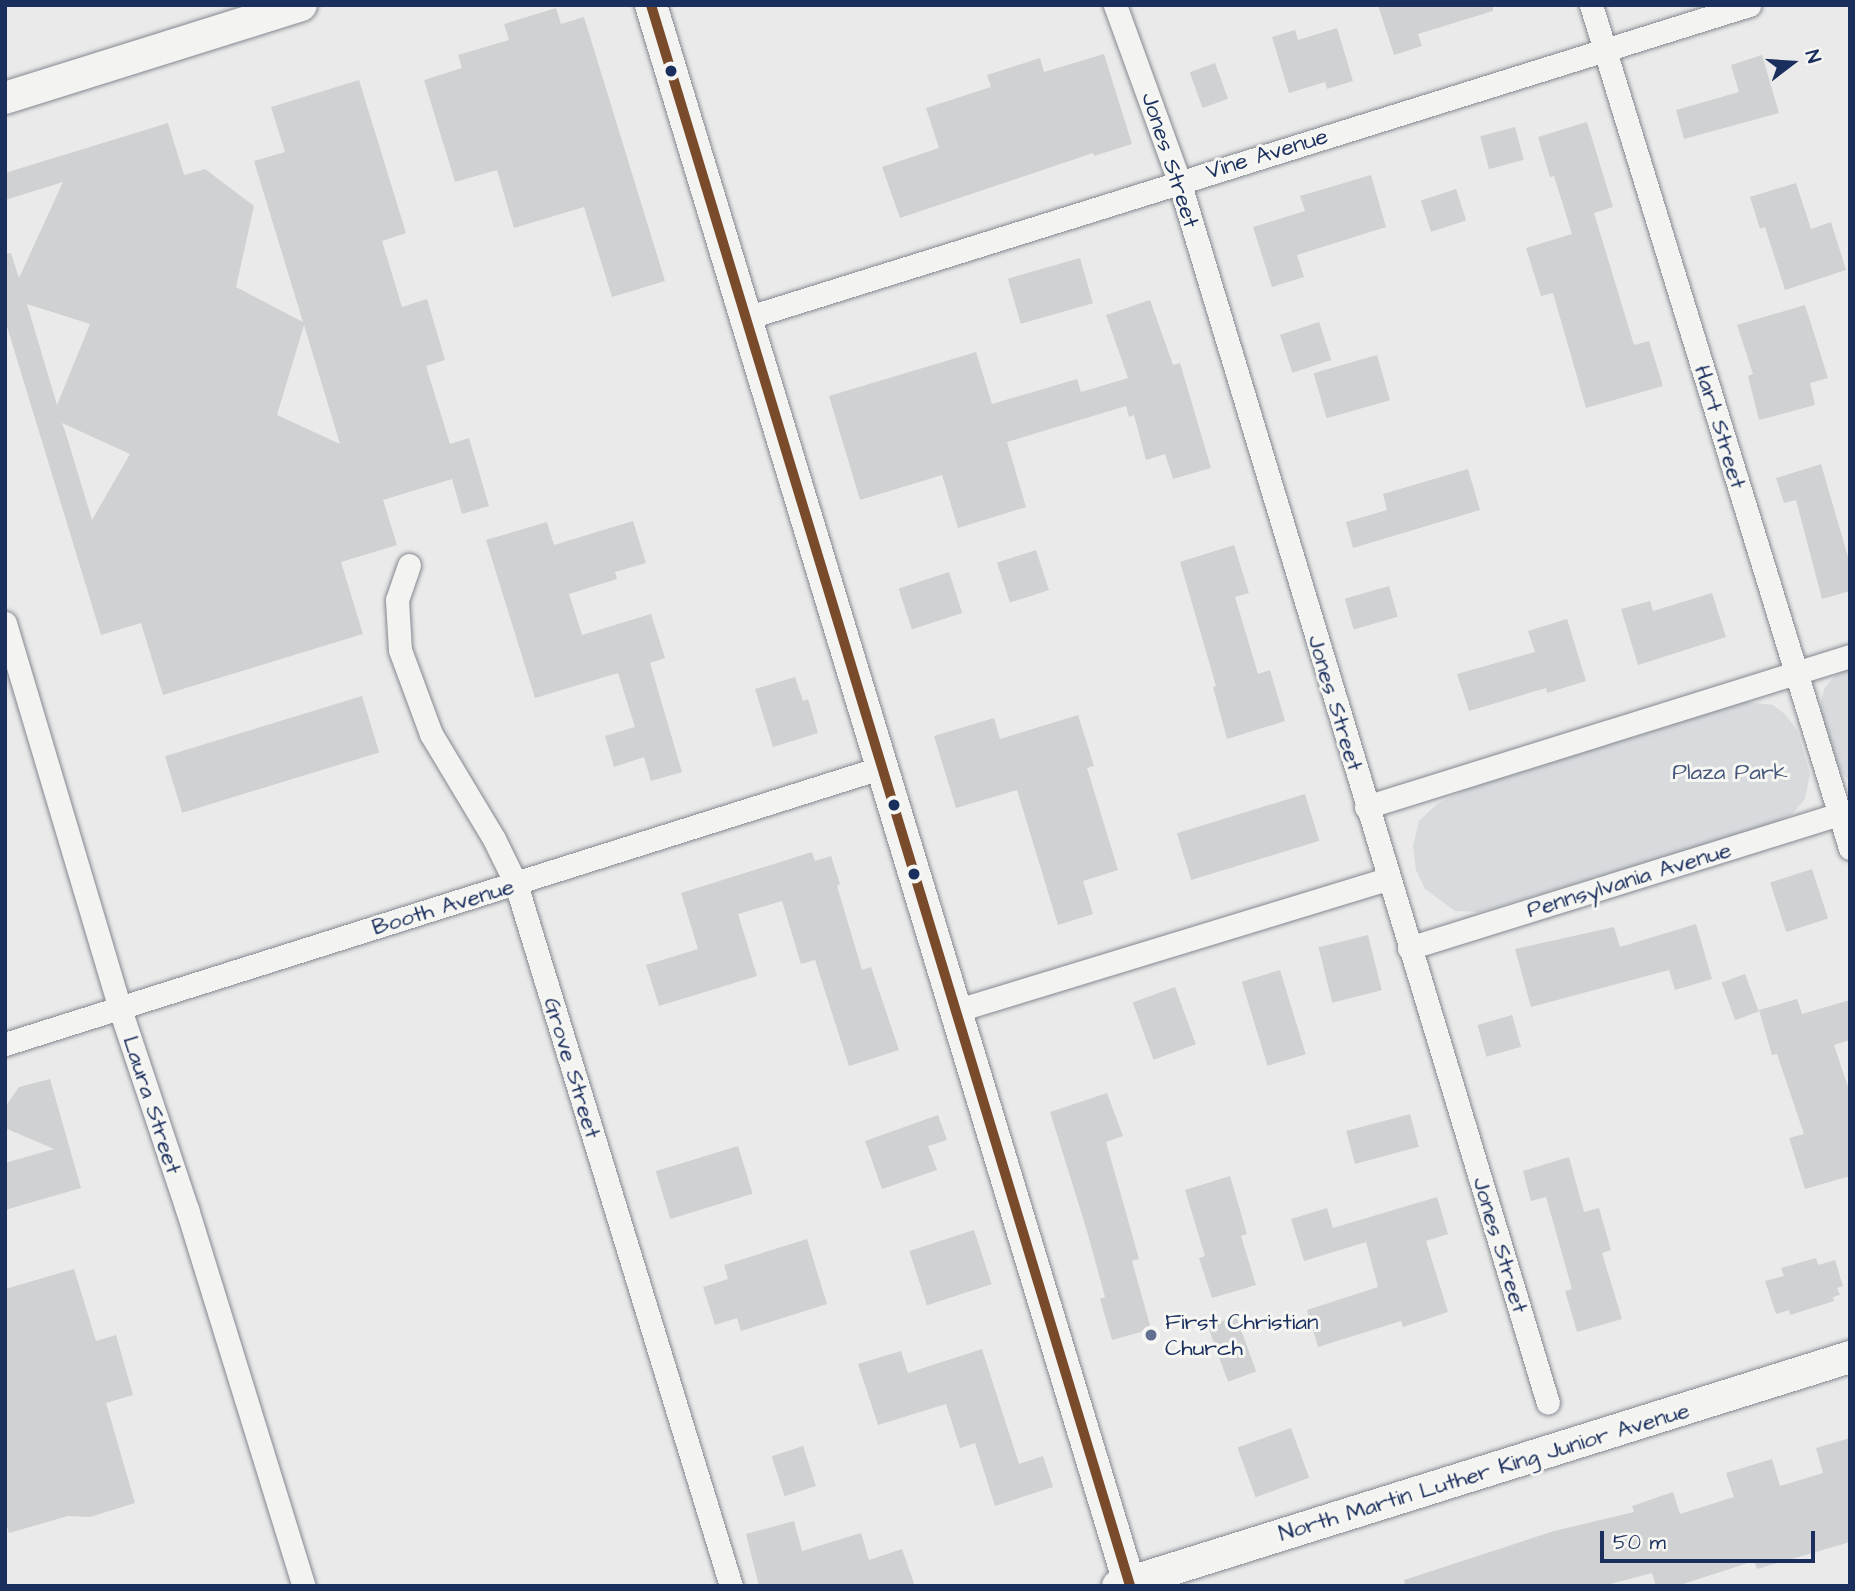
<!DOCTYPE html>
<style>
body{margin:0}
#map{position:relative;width:1855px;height:1591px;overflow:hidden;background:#e9eae9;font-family:"Architects Daughter",sans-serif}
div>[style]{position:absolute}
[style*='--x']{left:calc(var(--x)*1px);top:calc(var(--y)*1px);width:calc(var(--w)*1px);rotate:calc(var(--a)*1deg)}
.green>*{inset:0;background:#d8dbde}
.building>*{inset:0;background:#d0d1d3;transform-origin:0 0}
.roads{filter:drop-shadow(0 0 2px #848890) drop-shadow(0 0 2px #848890)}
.street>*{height:23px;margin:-11.5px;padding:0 11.5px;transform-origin:11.5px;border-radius:11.5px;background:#f3f3f2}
.secondary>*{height:32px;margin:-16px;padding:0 16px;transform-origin:16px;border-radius:16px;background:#f3f3f2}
.bus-1>*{height:10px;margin:-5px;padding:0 5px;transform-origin:5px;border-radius:5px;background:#7a4b2a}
.dots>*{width:19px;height:19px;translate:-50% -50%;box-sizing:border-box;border:4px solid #f6f6f2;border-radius:50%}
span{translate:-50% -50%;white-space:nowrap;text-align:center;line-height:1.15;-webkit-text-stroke:6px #f6f6f2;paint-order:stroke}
.street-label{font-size:23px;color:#1b2f5e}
.park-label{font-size:23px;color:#47577c}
.poi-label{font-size:23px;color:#1b2f5e}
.left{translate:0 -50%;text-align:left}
.frame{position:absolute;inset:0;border:7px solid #1b2f5e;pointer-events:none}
.north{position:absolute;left:1757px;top:28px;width:70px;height:70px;-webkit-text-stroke:5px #f6f6f2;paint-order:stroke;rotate:73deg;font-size:19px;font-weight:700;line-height:28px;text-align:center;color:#1b2f5e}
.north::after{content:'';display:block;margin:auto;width:24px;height:32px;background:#1b2f5e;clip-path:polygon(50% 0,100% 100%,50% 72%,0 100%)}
.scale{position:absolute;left:1600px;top:1531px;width:215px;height:32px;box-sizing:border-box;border:4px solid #1b2f5e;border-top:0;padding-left:9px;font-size:21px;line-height:24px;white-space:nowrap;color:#1b2f5e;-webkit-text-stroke:5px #f6f6f2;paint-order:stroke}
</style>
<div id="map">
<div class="green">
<div style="clip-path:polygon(1850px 669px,1850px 782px,1835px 764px,1822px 718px,1821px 701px,1825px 687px,1835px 676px)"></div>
<div style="clip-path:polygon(1745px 702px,1773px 705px,1786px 715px,1797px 730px,1810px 774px,1805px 799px,1792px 814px,1773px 824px,1480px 912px,1455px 911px,1425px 889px,1416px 870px,1413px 846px,1419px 821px,1437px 804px,1468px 789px)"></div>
</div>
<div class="building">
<div style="clip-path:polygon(1378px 5px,1493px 5px,1493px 11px,1418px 34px,1422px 46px,1394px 55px)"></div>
<div style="clip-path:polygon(556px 8px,561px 24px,584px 17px,665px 281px,612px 297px,584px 207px,514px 228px,497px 170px,455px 182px,424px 80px,462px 68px,458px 55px,509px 40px,504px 24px)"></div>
<div style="clip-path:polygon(1337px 28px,1353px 81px,1327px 89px,1325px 82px,1289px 93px,1272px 37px,1295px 30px,1298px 40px)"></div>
<div style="clip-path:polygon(1104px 54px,1132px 144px,1094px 156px,1093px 153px,900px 218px,882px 167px,939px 148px,926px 108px,991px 87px,987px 75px,1040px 58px,1044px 72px)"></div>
<div style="clip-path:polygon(1762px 55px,1779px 113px,1684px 139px,1676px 110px,1739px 92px,1731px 65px)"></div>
<div style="left:1215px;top:63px;width:38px;height:27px;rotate:70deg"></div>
<div style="clip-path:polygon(evenodd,359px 80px,406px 233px,382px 241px,402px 307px,427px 299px,445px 360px,426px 366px,450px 444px,469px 438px,489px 506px,462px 514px,452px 479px,383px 500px,397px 545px,341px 562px,363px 634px,163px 695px,141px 623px,101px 635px,5px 320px,5px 254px,11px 253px,19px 278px,63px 182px,5px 200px,5px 173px,168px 123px,184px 175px,205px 169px,254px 206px,236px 287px,303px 322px,254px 161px,285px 152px,271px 107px,359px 80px,27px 304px,90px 324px,57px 405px,27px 304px,359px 80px,304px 325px,340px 444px,277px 415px,304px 325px,359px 80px,62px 423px,130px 454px,92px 520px,66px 434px,62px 423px)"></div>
<div style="clip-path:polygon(1587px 122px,1613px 207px,1594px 213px,1634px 345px,1649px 341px,1663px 386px,1586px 408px,1553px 293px,1541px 296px,1526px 248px,1572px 234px,1554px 176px,1550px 177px,1538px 137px)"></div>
<div style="left:1515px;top:127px;width:34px;height:36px;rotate:75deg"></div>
<div style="clip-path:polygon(1371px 175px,1386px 227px,1297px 255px,1304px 277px,1272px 287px,1253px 227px,1305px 211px,1300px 196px)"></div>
<div style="clip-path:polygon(1796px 183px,1811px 229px,1831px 222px,1846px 270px,1785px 290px,1765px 227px,1760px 229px,1750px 197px)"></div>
<div style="left:1456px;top:189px;width:33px;height:37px;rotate:72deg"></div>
<div style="left:1080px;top:258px;width:47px;height:75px;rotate:74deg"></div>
<div style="clip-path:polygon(1150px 300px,1173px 365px,1180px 363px,1211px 468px,1173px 479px,1165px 454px,1146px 460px,1134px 415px,1129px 417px,1126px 406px,1007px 442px,1026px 507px,958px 528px,942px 475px,860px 500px,829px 396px,976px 352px,992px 404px,1077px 379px,1081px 392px,1128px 378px,1106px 315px)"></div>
<div style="clip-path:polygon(1805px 305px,1828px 378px,1810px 383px,1815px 405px,1759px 420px,1748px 376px,1753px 374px,1737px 325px)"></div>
<div style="left:1319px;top:322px;width:40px;height:41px;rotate:72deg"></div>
<div style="left:1377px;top:355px;width:47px;height:66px;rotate:74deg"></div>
<div style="clip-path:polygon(1821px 464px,1850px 564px,1850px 591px,1822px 599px,1796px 500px,1784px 503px,1776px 478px)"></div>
<div style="clip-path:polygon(1468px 469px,1480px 510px,1353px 548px,1346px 522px,1387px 510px,1383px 494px)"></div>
<div style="clip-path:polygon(633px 521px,646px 563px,615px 572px,617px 579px,569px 594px,582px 635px,651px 614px,665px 658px,650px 663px,682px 772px,651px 781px,644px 757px,614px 767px,605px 736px,635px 727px,618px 673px,535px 698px,486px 540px,547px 522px,554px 545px)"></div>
<div style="clip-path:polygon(1234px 545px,1249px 593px,1235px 597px,1258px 674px,1270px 670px,1285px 721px,1227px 739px,1213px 687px,1216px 686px,1180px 562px)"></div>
<div style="left:1036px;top:550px;width:42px;height:41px;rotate:72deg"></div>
<div style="left:949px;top:572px;width:43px;height:53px;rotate:72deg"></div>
<div style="left:1389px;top:586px;width:32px;height:46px;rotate:74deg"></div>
<div style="clip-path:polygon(1712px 593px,1726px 637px,1638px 665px,1621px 609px,1650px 601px,1653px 611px)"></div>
<div style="clip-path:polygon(1567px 619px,1586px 681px,1547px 693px,1546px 688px,1469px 711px,1457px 674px,1535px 652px,1528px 631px)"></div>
<div style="clip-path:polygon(795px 677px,803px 701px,808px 699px,818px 733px,773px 747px,755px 689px)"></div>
<div style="left:362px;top:696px;width:59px;height:206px;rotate:73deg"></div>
<div style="clip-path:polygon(1078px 715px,1094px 766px,1087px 768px,1118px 870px,1083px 881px,1093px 914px,1058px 925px,1017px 790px,956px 808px,934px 736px,994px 718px,1000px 739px)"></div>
<div style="left:1305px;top:794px;width:49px;height:134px;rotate:73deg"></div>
<div style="clip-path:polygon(812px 852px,815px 861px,831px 856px,840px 884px,837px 886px,862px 970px,871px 967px,899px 1050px,849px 1066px,815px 960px,801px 964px,782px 901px,738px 914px,757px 976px,659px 1006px,646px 965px,698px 949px,681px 893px)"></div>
<div style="left:1812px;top:869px;width:52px;height:44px;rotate:72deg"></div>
<div style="clip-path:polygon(1696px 924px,1712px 979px,1675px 990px,1669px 970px,1531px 1007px,1515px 949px,1614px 927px,1620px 947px)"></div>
<div style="left:1368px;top:935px;width:57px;height:51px;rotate:76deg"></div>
<div style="left:1280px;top:970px;width:88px;height:40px;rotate:73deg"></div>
<div style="left:1745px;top:974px;width:40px;height:25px;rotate:70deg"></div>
<div style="left:1175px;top:987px;width:61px;height:45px;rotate:70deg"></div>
<div style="clip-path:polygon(1797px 999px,1802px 1014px,1850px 1000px,1850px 1040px,1834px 1045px,1850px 1093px,1850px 1176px,1805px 1189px,1789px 1138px,1804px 1134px,1777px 1054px,1772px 1055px,1759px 1010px)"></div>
<div style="left:1512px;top:1015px;width:33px;height:36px;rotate:74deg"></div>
<div style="clip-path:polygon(50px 1079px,81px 1188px,5px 1210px,5px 1163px,54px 1149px,5px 1128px,5px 1107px,19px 1087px)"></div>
<div style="clip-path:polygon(1107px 1093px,1123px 1136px,1106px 1142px,1139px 1259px,1132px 1261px,1151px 1329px,1112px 1340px,1100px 1299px,1105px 1297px,1087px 1231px,1050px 1112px)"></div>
<div style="left:1410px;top:1114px;width:34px;height:66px;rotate:75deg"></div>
<div style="clip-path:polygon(938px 1115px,947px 1140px,928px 1146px,937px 1170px,882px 1189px,865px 1141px)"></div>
<div style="left:738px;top:1146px;width:50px;height:86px;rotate:73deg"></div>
<div style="clip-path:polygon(1569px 1157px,1584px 1212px,1599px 1208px,1611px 1250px,1602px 1253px,1622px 1319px,1577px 1332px,1565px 1291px,1572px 1289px,1546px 1197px,1531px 1201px,1523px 1171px)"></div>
<div style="clip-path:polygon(1230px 1176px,1247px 1234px,1241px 1236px,1256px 1285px,1212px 1298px,1199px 1258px,1205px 1256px,1185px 1190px)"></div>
<div style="clip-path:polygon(1437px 1197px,1448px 1234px,1426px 1241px,1448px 1312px,1403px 1327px,1401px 1321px,1318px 1347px,1307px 1310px,1378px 1287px,1366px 1242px,1304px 1261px,1291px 1219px,1327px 1208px,1333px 1228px)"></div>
<div style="left:974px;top:1230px;width:57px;height:68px;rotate:72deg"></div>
<div style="clip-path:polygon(807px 1239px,827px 1304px,741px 1331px,737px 1318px,715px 1325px,703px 1287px,728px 1279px,724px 1265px)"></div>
<div style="clip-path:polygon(1816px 1258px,1818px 1265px,1835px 1260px,1843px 1286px,1837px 1288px,1840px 1295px,1833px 1297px,1834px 1301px,1790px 1315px,1789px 1310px,1776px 1314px,1765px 1281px,1784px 1276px,1781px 1268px)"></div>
<div style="clip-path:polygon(74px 1269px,96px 1341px,116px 1335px,133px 1395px,106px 1403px,135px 1503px,90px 1517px,68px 1516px,9px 1533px,5px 1520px,5px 1289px)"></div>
<div style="left:1236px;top:1316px;width:59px;height:30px;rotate:70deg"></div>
<div style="clip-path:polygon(982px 1349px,1019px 1464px,1043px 1456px,1053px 1487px,995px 1506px,975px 1443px,960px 1448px,946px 1404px,878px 1425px,858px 1364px,901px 1351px,908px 1373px)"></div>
<div style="left:1291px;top:1428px;width:53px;height:57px;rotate:70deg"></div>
<div style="clip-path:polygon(1850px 1438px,1850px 1542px,1757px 1569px,1754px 1561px,1677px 1586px,1656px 1586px,1652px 1573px,1603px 1586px,1405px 1586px,1404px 1580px,1554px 1531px,1634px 1512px,1632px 1506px,1673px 1492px,1680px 1514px,1734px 1497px,1726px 1473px,1772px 1459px,1780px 1486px,1823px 1473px,1816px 1448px)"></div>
<div style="left:803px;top:1446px;width:42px;height:33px;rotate:72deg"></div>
<div style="clip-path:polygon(794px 1521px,802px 1551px,861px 1533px,869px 1560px,902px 1549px,915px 1586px,759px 1586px,746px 1534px)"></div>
</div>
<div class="roads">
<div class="street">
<div style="--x:1115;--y:5;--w:187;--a:70"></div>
<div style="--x:1179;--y:181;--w:1276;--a:73.2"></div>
<div style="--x:1591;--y:5;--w:882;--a:72.92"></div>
<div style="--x:746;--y:318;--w:1051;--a:-17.33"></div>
<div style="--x:409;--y:565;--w:37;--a:109"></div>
<div style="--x:397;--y:600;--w:50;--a:86.6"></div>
<div style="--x:400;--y:650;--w:90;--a:69.7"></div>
<div style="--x:431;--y:734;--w:122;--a:59"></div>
<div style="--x:494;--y:839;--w:50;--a:63.9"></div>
<div style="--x:516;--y:884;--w:734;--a:72.97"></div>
<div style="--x:5;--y:623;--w:403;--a:73.4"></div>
<div style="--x:120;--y:1009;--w:211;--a:71.5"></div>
<div style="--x:187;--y:1209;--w:395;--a:72.8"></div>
<div style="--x:1366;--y:807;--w:507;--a:-17.33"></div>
<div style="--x:1409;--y:948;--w:462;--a:-17.3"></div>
<div style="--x:955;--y:1011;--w:453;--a:-17"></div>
<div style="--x:5;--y:1044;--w:917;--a:-17.51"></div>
</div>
<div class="secondary">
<div style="--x:651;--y:5;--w:1652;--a:73.14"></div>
<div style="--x:5;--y:98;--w:310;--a:-17.4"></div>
<div style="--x:1118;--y:1586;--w:767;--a:-17.37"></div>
</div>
</div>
<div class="bus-1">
<div style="--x:651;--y:5;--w:1652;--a:73.14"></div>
</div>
<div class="dots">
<div style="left:671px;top:71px;background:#1b2f5e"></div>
<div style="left:894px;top:805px;background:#1b2f5e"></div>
<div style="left:914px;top:874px;background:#1b2f5e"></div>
<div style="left:1151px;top:1335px;background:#63708f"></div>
</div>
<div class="street-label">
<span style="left:1267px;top:154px;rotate:-17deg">Vine Avenue</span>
<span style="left:1170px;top:160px;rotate:72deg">Jones Street</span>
<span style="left:1720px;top:427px;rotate:73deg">Hart Street</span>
<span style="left:1335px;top:703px;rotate:73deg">Jones Street</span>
<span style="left:1629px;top:880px;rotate:-17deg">Pennsylvania Avenue</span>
<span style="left:443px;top:907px;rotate:-17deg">Booth Avenue</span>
<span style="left:572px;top:1068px;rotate:73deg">Grove Street</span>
<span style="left:152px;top:1105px;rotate:72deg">Laura Street</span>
<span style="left:1500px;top:1245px;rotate:73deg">Jones Street</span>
<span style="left:1484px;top:1472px;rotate:-17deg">North Martin Luther King Junior Avenue</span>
</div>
<div class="park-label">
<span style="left:1730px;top:772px">Plaza Park</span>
</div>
<div class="poi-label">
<span class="left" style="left:1165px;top:1335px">First Christian<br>Church</span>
</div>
<div class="frame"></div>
<div class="north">N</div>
<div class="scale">50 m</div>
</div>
